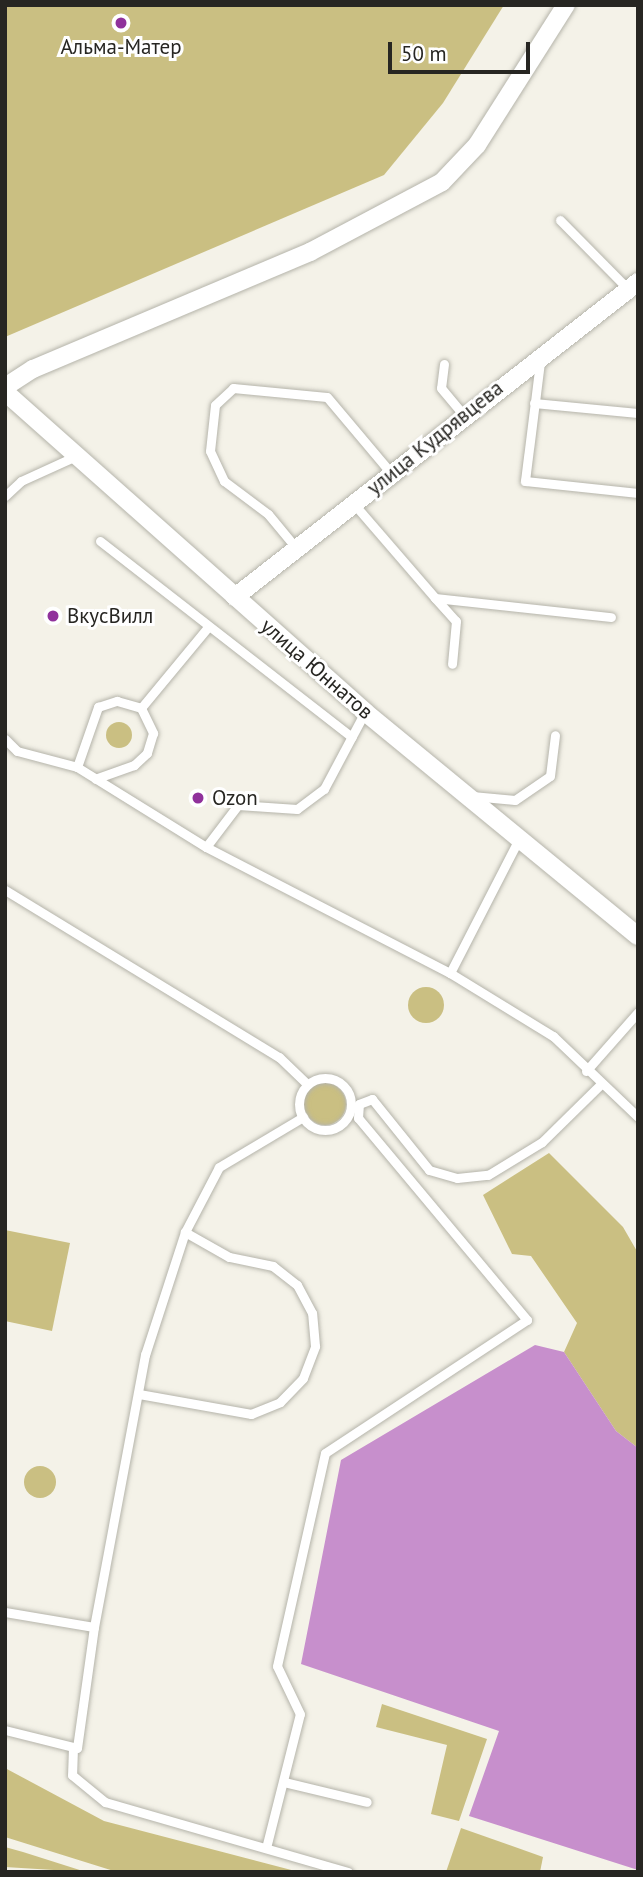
<!DOCTYPE html>
<meta charset="utf-8">
<style>
body{margin:0}
#map{position:relative;width:643px;height:1877px;overflow:hidden;background:#f4f2e8;font-family:"PT Sans",sans-serif}
div>[style]{position:absolute}
[style*='--x']{left:calc(var(--x)*1px);top:calc(var(--y)*1px);width:calc(var(--w)*1px);rotate:calc(var(--a)*1deg)}
.green>*{inset:0;background:#cabf82}
.round{border-radius:50%}
.water>*{inset:0;background:#c78fcc}
.roads{filter:drop-shadow(0 0 2px #b5b4aa) drop-shadow(0 0 2px #b5b4aa)}
.lane>*{height:9px;margin:-4.5px;padding:0 4.5px;transform-origin:4.5px;border-radius:4.5px;background:#fff}
.lane>.ring{margin:-4.5px;padding:0;box-sizing:content-box;background:none;border:9px solid #fff;border-radius:50%}
.street>*{height:18px;margin:-9px;padding:0 9px;transform-origin:9px;border-radius:9px;background:#fff}
.dots>*{width:19px;height:19px;translate:-50% -50%;box-sizing:border-box;border:4px solid #fff;border-radius:50%}
span{translate:-50% -50%;white-space:nowrap;text-align:center;line-height:1.15;-webkit-text-stroke:6px #fff;paint-order:stroke}
.poi-label{font-size:21px;color:#272622}
.left{translate:0 -50%;text-align:left}
.street-label{font-size:21px;color:#272622}
.frame{position:absolute;inset:0;border:7px solid #272622;pointer-events:none}
.scale{position:absolute;left:388px;top:42px;width:142px;height:32px;box-sizing:border-box;border:4px solid #272622;border-top:0;padding-left:9px;font-size:21px;line-height:24px;white-space:nowrap;color:#272622;-webkit-text-stroke:5px #fff;paint-order:stroke}
</style>
<div id="map">
<div class="green">
<div style="clip-path:polygon(5px 5px,504px 5px,443px 103px,384px 175px,5px 337px)"></div>
<div class="round" style="left:106px;top:722px;width:26px;height:26px"></div>
<div class="round" style="left:408px;top:987px;width:36px;height:36px"></div>
<div class="round" style="left:304px;top:1083px;width:42px;height:42px"></div>
<div style="clip-path:polygon(549px 1153px,623px 1227px,638px 1253px,638px 1448px,616px 1431px,564px 1352px,577px 1323px,531px 1256px,512px 1254px,483px 1195px)"></div>
<div style="clip-path:polygon(5px 1230px,70px 1243px,52px 1331px,5px 1321px)"></div>
<div class="round" style="left:24px;top:1466px;width:32px;height:32px"></div>
<div style="clip-path:polygon(382px 1704px,487px 1739px,459px 1821px,431px 1814px,447px 1745px,376px 1727px)"></div>
<div style="clip-path:polygon(5px 1768px,104px 1821px,299px 1872px,117px 1872px,5px 1837px)"></div>
<div style="clip-path:polygon(461px 1828px,543px 1857px,540px 1872px,446px 1872px)"></div>
<div style="clip-path:polygon(5px 1847px,23px 1852px,86px 1872px,5px 1867px)"></div>
</div>
<div class="water">
<div style="clip-path:polygon(535px 1345px,564px 1352px,616px 1431px,638px 1448px,638px 1870px,469px 1816px,499px 1731px,301px 1664px,341px 1460px)"></div>
</div>
<div class="roads">
<div class="lane">
<div style="--x:560;--y:220;--w:95;--a:45.4"></div>
<div style="--x:540;--y:362;--w:120;--a:97.2"></div>
<div style="--x:525;--y:481;--w:114;--a:6.1"></div>
<div style="--x:444;--y:364;--w:24;--a:97"></div>
<div style="--x:441;--y:388;--w:35;--a:50"></div>
<div style="--x:534;--y:403;--w:104;--a:5.5"></div>
<div style="--x:5;--y:496;--w:22;--a:-43"></div>
<div style="--x:21;--y:481;--w:60;--a:-24.4"></div>
<div style="--x:354;--y:504;--w:124;--a:49.2"></div>
<div style="--x:435;--y:598;--w:177;--a:6.2"></div>
<div style="--x:100;--y:541;--w:319;--a:37.9"></div>
<div style="--x:297;--y:549;--w:45;--a:-129.6"></div>
<div style="--x:268;--y:514;--w:55;--a:-143.1"></div>
<div style="--x:224;--y:481;--w:33;--a:-115"></div>
<div style="--x:210;--y:451;--w:46;--a:-83.8"></div>
<div style="--x:215;--y:405;--w:25;--a:-43"></div>
<div style="--x:233;--y:388;--w:94;--a:5.5"></div>
<div style="--x:327;--y:397;--w:99;--a:49.9"></div>
<div style="--x:435;--y:598;--w:31;--a:48"></div>
<div style="--x:456;--y:621;--w:43;--a:95.3"></div>
<div style="--x:141;--y:708;--w:105;--a:-50.4"></div>
<div style="--x:5;--y:739;--w:17;--a:45"></div>
<div style="--x:17;--y:751;--w:62;--a:14.9"></div>
<div style="--x:77;--y:767;--w:152;--a:31.8"></div>
<div style="--x:206;--y:847;--w:275;--a:27.3"></div>
<div style="--x:450;--y:973;--w:121;--a:31.5"></div>
<div style="--x:553;--y:1036;--w:117;--a:43.6"></div>
<div style="--x:77;--y:767;--w:64;--a:-70.7"></div>
<div style="--x:98;--y:707;--w:20;--a:-18"></div>
<div style="--x:117;--y:701;--w:25;--a:16"></div>
<div style="--x:141;--y:708;--w:28;--a:64"></div>
<div style="--x:153;--y:733;--w:21;--a:107"></div>
<div style="--x:147;--y:753;--w:18;--a:137"></div>
<div style="--x:134;--y:765;--w:41;--a:160.3"></div>
<div style="--x:472;--y:796;--w:43;--a:5.3"></div>
<div style="--x:515;--y:800;--w:42;--a:-34.4"></div>
<div style="--x:550;--y:776;--w:41;--a:-83"></div>
<div style="--x:206;--y:847;--w:53;--a:-52.7"></div>
<div style="--x:238;--y:805;--w:59;--a:3.9"></div>
<div style="--x:297;--y:809;--w:34;--a:-37"></div>
<div style="--x:324;--y:789;--w:87;--a:-62"></div>
<div style="--x:5;--y:890;--w:321;--a:31.4"></div>
<div style="--x:279;--y:1057;--w:39;--a:44"></div>
<div style="--x:450;--y:973;--w:151;--a:-62.8"></div>
<div style="--x:586;--y:1071;--w:79;--a:-48.6"></div>
<div class="ring" style="left:299px;top:1078px;width:43px;height:43px"></div>
<div style="--x:139;--y:1394;--w:114;--a:10.1"></div>
<div style="--x:251;--y:1414;--w:31;--a:-22"></div>
<div style="--x:280;--y:1402;--w:33;--a:-46"></div>
<div style="--x:303;--y:1378;--w:34;--a:-69"></div>
<div style="--x:315;--y:1346;--w:33;--a:-95"></div>
<div style="--x:312;--y:1313;--w:32;--a:-118"></div>
<div style="--x:297;--y:1285;--w:31;--a:-142"></div>
<div style="--x:273;--y:1266;--w:45;--a:-168.4"></div>
<div style="--x:229;--y:1257;--w:51;--a:-150.4"></div>
<div style="--x:5;--y:1612;--w:90;--a:9.6"></div>
<div style="--x:94;--y:1627;--w:277;--a:-79.4"></div>
<div style="--x:145;--y:1355;--w:129;--a:-72"></div>
<div style="--x:185;--y:1232;--w:73;--a:-62.4"></div>
<div style="--x:219;--y:1167;--w:98;--a:-30.8"></div>
<div style="--x:5;--y:1730;--w:74;--a:14"></div>
<div style="--x:77;--y:1748;--w:122;--a:-82"></div>
<div style="--x:73;--y:1748;--w:27;--a:92"></div>
<div style="--x:72;--y:1775;--w:43;--a:39.3"></div>
<div style="--x:105;--y:1802;--w:253;--a:16.1"></div>
<div style="--x:284;--y:1782;--w:85;--a:13.5"></div>
<div style="--x:266;--y:1848;--w:138;--a:-75.8"></div>
<div style="--x:300;--y:1714;--w:53;--a:-115.6"></div>
<div style="--x:277;--y:1666;--w:218;--a:-77.3"></div>
<div style="--x:325;--y:1453;--w:242;--a:-33.4"></div>
<div style="--x:527;--y:1320;--w:263;--a:-129.9"></div>
<div style="--x:358;--y:1118;--w:14;--a:-86"></div>
<div style="--x:359;--y:1104;--w:14;--a:-21"></div>
<div style="--x:372;--y:1099;--w:91;--a:51.2"></div>
<div style="--x:429;--y:1170;--w:29;--a:16"></div>
<div style="--x:457;--y:1178;--w:31;--a:-6"></div>
<div style="--x:488;--y:1175;--w:63;--a:-31.4"></div>
<div style="--x:542;--y:1142;--w:81;--a:-44.5"></div>
</div>
<div class="street">
<div style="--x:5;--y:387;--w:33;--a:-33"></div>
<div style="--x:33;--y:369;--w:301;--a:-22.9"></div>
<div style="--x:310;--y:252;--w:149;--a:-27.9"></div>
<div style="--x:442;--y:182;--w:51;--a:-46.6"></div>
<div style="--x:477;--y:145;--w:166;--a:-57.6"></div>
<div style="--x:5;--y:392;--w:482;--a:41.6"></div>
<div style="--x:365;--y:712;--w:353;--a:39.4"></div>
<div style="--x:235;--y:597;--w:512;--a:-38.01"></div>
</div>
</div>
<div class="dots">
<div style="left:121px;top:23px;background:#90319b"></div>
<div style="left:53px;top:616px;background:#90319b"></div>
<div style="left:198px;top:798px;background:#90319b"></div>
</div>
<div class="poi-label">
<span style="left:121px;top:47px">Альма-Матер</span>
<span class="left" style="left:67px;top:616px">ВкусВилл</span>
<span class="left" style="left:212px;top:798px">Ozon</span>
</div>
<div class="street-label">
<span style="left:435px;top:438px;rotate:-39deg">улица Кудрявцева</span>
<span style="left:317px;top:669px;rotate:41deg">улица Юннатов</span>
</div>
<div class="frame"></div>
<div class="scale">50 m</div>
</div>
